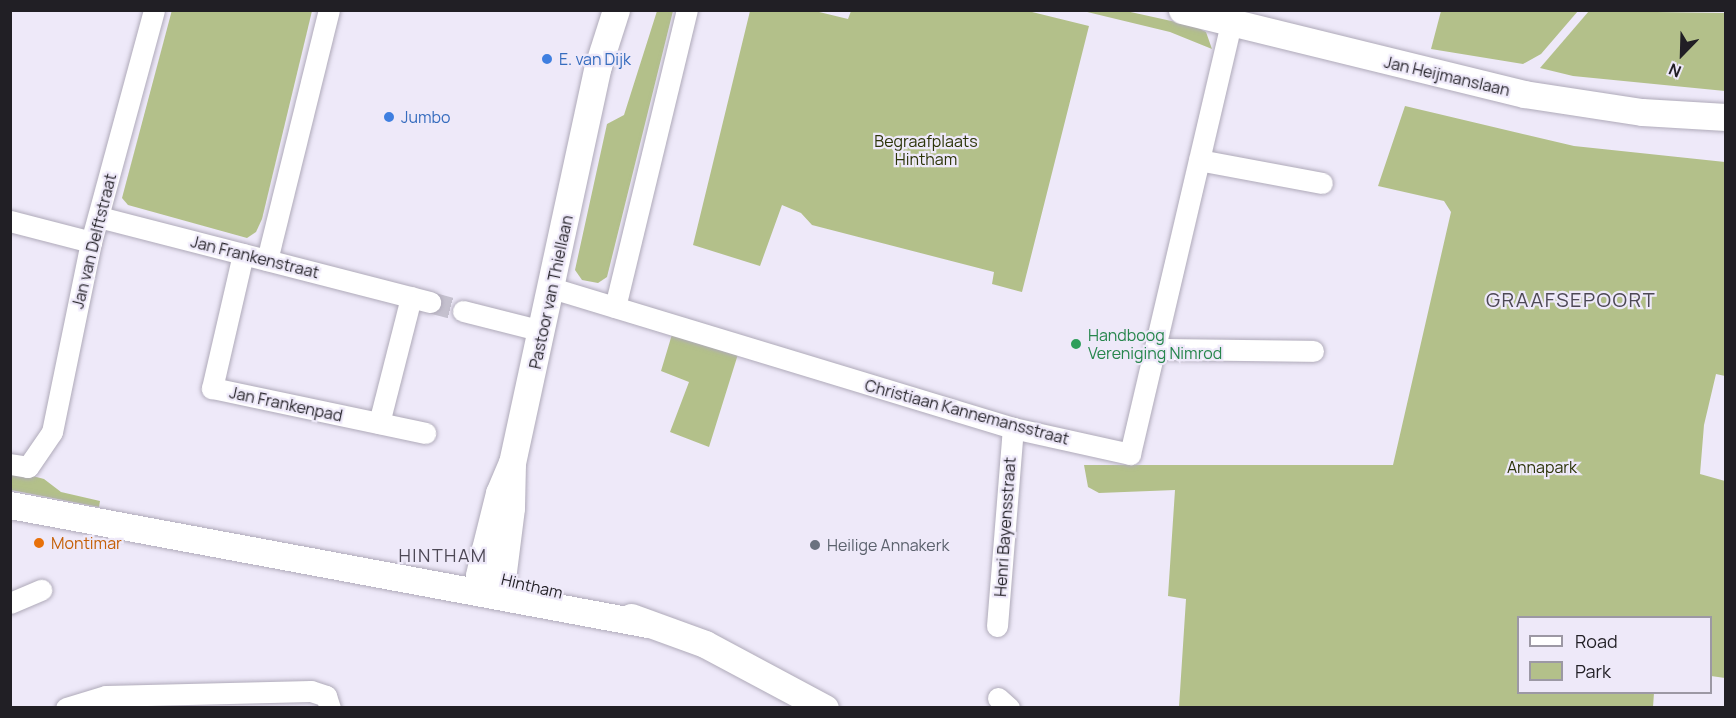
<!DOCTYPE html>
<style>
body{margin:0}
#map{position:relative;width:1736px;height:718px;overflow:hidden;background:#eee9f9;font-family:Manrope,sans-serif}
div>[style]{position:absolute}
[style*='--x']{left:calc(var(--x)*1px);top:calc(var(--y)*1px);width:calc(var(--w)*1px);rotate:calc(var(--a)*1deg)}
.green>*{inset:0;background:#b3c08a}
.minor-tunnel>*{height:21px;margin-top:-10.5px;transform-origin:0;background:repeating-linear-gradient(90deg,#c5c1cf 0 21px,transparent 0 31px)}
.roads{filter:drop-shadow(0 0 2px #afaab9) drop-shadow(0 0 2px #afaab9)}
.minor>*{height:21px;margin:-10.5px;padding:0 10.5px;transform-origin:10.5px;border-radius:10.5px;background:#fff}
.tertiary>*{height:27px;margin:-13.5px;padding:0 13.5px;transform-origin:13.5px;border-radius:13.5px;background:#fff}
.dots>*{width:16px;height:16px;translate:-50% -50%;box-sizing:border-box;border:3px solid #eee9f9;border-radius:50%}
span{translate:-50% -50%;white-space:nowrap;text-align:center;line-height:1.15;-webkit-text-stroke:4.5px #eee9f9;paint-order:stroke}
.shop-label{font-size:16px;color:#366cbe}
.left{translate:0 -50%;text-align:left}
.street-label{font-size:16px;color:#211f25}
.park-label{font-size:16px;color:#2c3408}
.leisure-label{font-size:16px;color:#27864d}
.food-label{font-size:16px;color:#c56008}
.worship-label{font-size:16px;color:#5b616d}
.neighbourhood-label{font-size:18px;color:#4d4855;letter-spacing:1.5px}
.quarter-label{font-size:20px;color:#4d4855;letter-spacing:1.5px}
.frame{position:absolute;inset:0;border:12px solid #211f25;pointer-events:none}
.legend{position:absolute;left:1517px;top:616px;width:195px;height:78px;box-sizing:border-box;background:#eee9f9;border:2px solid #9c98a4;margin:0;padding:8px 10px;list-style:none;font-size:18px;color:#211f25}
.legend li{display:flex;align-items:center;gap:12px;height:30px}
.legend b{width:30px;border:2px solid #9c98a4}
.north{position:absolute;left:1652px;top:24px;width:60px;height:60px;-webkit-text-stroke:4px #eee9f9;paint-order:stroke;rotate:203deg;font-size:16px;font-weight:700;line-height:24px;text-align:center;color:#211f25}
.north::after{content:'';display:block;margin:auto;width:21px;height:27px;background:#211f25;clip-path:polygon(50% 0,100% 100%,50% 72%,0 100%)}
</style>
<div id="map">
<div class="green">
<div style="clip-path:polygon(172px 10px,312px 11px,262px 219px,256px 232px,247px 238px,128px 205px,122px 198px)"></div>
<div style="clip-path:polygon(657px 11px,673px 11px,607px 277px,598px 283px,582px 280px,575px 270px,607px 124px,624px 115px)"></div>
<div style="clip-path:polygon(851px 11px,1028px 11px,1089px 26px,1022px 292px,992px 284px,994px 272px,812px 225px,801px 213px,782px 205px,760px 266px,693px 245px,750px 11px,815px 11px,848px 19px)"></div>
<div style="clip-path:polygon(1083px 11px,1126px 11px,1194px 26px,1206px 32px,1212px 49px,1170px 32px)"></div>
<div style="clip-path:polygon(1441px 11px,1441px 10px,1578px 11px,1541px 54px,1523px 64px,1431px 49px)"></div>
<div style="clip-path:polygon(1589px 11px,1725px 13px,1725px 91px,1573px 76px,1540px 68px)"></div>
<div style="clip-path:polygon(1405px 106px,1574px 146px,1725px 162px,1725px 376px,1716px 374px,1704px 425px,1700px 474px,1725px 481px,1725px 678px,1711px 676px,1710px 618px,1518px 618px,1518px 692px,1654px 693px,1653px 707px,1179px 707px,1186px 599px,1168px 596px,1175px 490px,1099px 493px,1088px 487px,1084px 465px,1393px 465px,1451px 212px,1444px 201px,1378px 186px)"></div>
<div style="clip-path:polygon(673px 331px,739px 351px,709px 447px,670px 432px,689px 382px,661px 371px)"></div>
<div style="clip-path:polygon(10px 470px,44px 479px,61px 492px,100px 501px,99px 507px,11px 490px)"></div>
</div>
<div class="minor-tunnel">
<div style="--x:430;--y:302;--w:34;--a:15"></div>
</div>
<div class="roads">
<div class="minor">
<div style="--x:1199;--y:160;--w:125;--a:10.6"></div>
<div style="--x:99;--y:217;--w:342;--a:14.4"></div>
<div style="--x:10;--y:221;--w:84;--a:14.5"></div>
<div style="--x:243;--y:254;--w:138;--a:103"></div>
<div style="--x:212;--y:388;--w:218;--a:11.9"></div>
<div style="--x:267;--y:260;--w:258;--a:-76.1"></div>
<div style="--x:552;--y:288;--w:482;--a:16.9"></div>
<div style="--x:1013;--y:428;--w:120;--a:12.5"></div>
<div style="--x:1130;--y:454;--w:444;--a:-76.8"></div>
<div style="--x:615;--y:307;--w:306;--a:-76.4"></div>
<div style="--x:463;--y:311;--w:81;--a:14.2"></div>
<div style="--x:1155;--y:349;--w:158;--a:0.7"></div>
<div style="--x:379;--y:423;--w:130;--a:-75.7"></div>
<div style="--x:10;--y:464;--w:18;--a:9"></div>
<div style="--x:28;--y:467;--w:42;--a:-55.6"></div>
<div style="--x:52;--y:432;--w:194;--a:-78.4"></div>
<div style="--x:91;--y:242;--w:240;--a:-74.8"></div>
<div style="--x:10;--y:603;--w:34;--a:-23"></div>
<div style="--x:997;--y:626;--w:199;--a:-85.4"></div>
<div style="--x:998;--y:698;--w:15;--a:42"></div>
<div style="--x:66;--y:708;--w:42;--a:-16.7"></div>
<div style="--x:106;--y:696;--w:205;--a:-1.4"></div>
<div style="--x:311;--y:691;--w:16;--a:18"></div>
<div style="--x:326;--y:696;--w:13;--a:72"></div>
</div>
<div class="tertiary">
<div style="--x:1182;--y:10;--w:352;--a:13.8"></div>
<div style="--x:1524;--y:94;--w:119;--a:8.7"></div>
<div style="--x:1642;--y:112;--w:84;--a:3.4"></div>
<div style="--x:512;--y:463;--w:45;--a:91.3"></div>
<div style="--x:511;--y:508;--w:72;--a:97.2"></div>
<div style="--x:502;--y:579;--w:21;--a:141"></div>
<div style="--x:486;--y:592;--w:18;--a:-112"></div>
<div style="--x:479;--y:575;--w:27;--a:-77"></div>
<div style="--x:485;--y:549;--w:58;--a:-76"></div>
<div style="--x:499;--y:493;--w:33;--a:-67"></div>
<div style="--x:512;--y:463;--w:406;--a:-77.8"></div>
<div style="--x:598;--y:66;--w:59;--a:-72.2"></div>
<div style="--x:10;--y:505;--w:649;--a:10.57"></div>
<div style="--x:631;--y:617;--w:79;--a:20"></div>
<div style="--x:705;--y:644;--w:136;--a:28.1"></div>
</div>
</div>
<div class="dots">
<div style="left:547px;top:59px;background:#3f7fe0"></div>
<div style="left:389px;top:117px;background:#3f7fe0"></div>
<div style="left:1076px;top:344px;background:#2e9e5b"></div>
<div style="left:39px;top:543px;background:#e8710a"></div>
<div style="left:815px;top:545px;background:#6b7280"></div>
</div>
<div class="shop-label">
<span class="left" style="left:559px;top:59px">E. van Dijk</span>
<span class="left" style="left:401px;top:117px">Jumbo</span>
</div>
<div class="street-label">
<span style="left:1447px;top:76px;rotate:13deg">Jan Heijmanslaan</span>
<span style="left:94px;top:241px;rotate:-76deg">Jan van Delftstraat</span>
<span style="left:255px;top:257px;rotate:14deg">Jan Frankenstraat</span>
<span style="left:551px;top:292px;rotate:-78deg">Pastoor van Thiellaan</span>
<span style="left:286px;top:404px;rotate:12deg">Jan Frankenpad</span>
<span style="left:967px;top:412px;rotate:15deg">Christiaan Kannemansstraat</span>
<span style="left:1005px;top:527px;rotate:-86deg">Henri Bayensstraat</span>
<span style="left:532px;top:586px;rotate:13deg">Hintham</span>
</div>
<div class="park-label">
<span style="left:926px;top:150px">Begraafplaats<br>Hintham</span>
<span style="left:1542px;top:467px">Annapark</span>
</div>
<div class="leisure-label">
<span class="left" style="left:1088px;top:344px">Handboog<br>Vereniging Nimrod</span>
</div>
<div class="food-label">
<span class="left" style="left:51px;top:543px">Montimar</span>
</div>
<div class="worship-label">
<span class="left" style="left:827px;top:545px">Heilige Annakerk</span>
</div>
<div class="neighbourhood-label">
<span style="left:443px;top:555px">HINTHAM</span>
</div>
<div class="quarter-label">
<span style="left:1571px;top:299px">GRAAFSEPOORT</span>
</div>
<div class="frame"></div>
<ul class="legend">
<li><b style="height:8px;background:#fff"></b>Road</li>
<li><b style="height:16px;background:#b3c08a"></b>Park</li>
</ul>
<div class="north">N</div>
</div>
